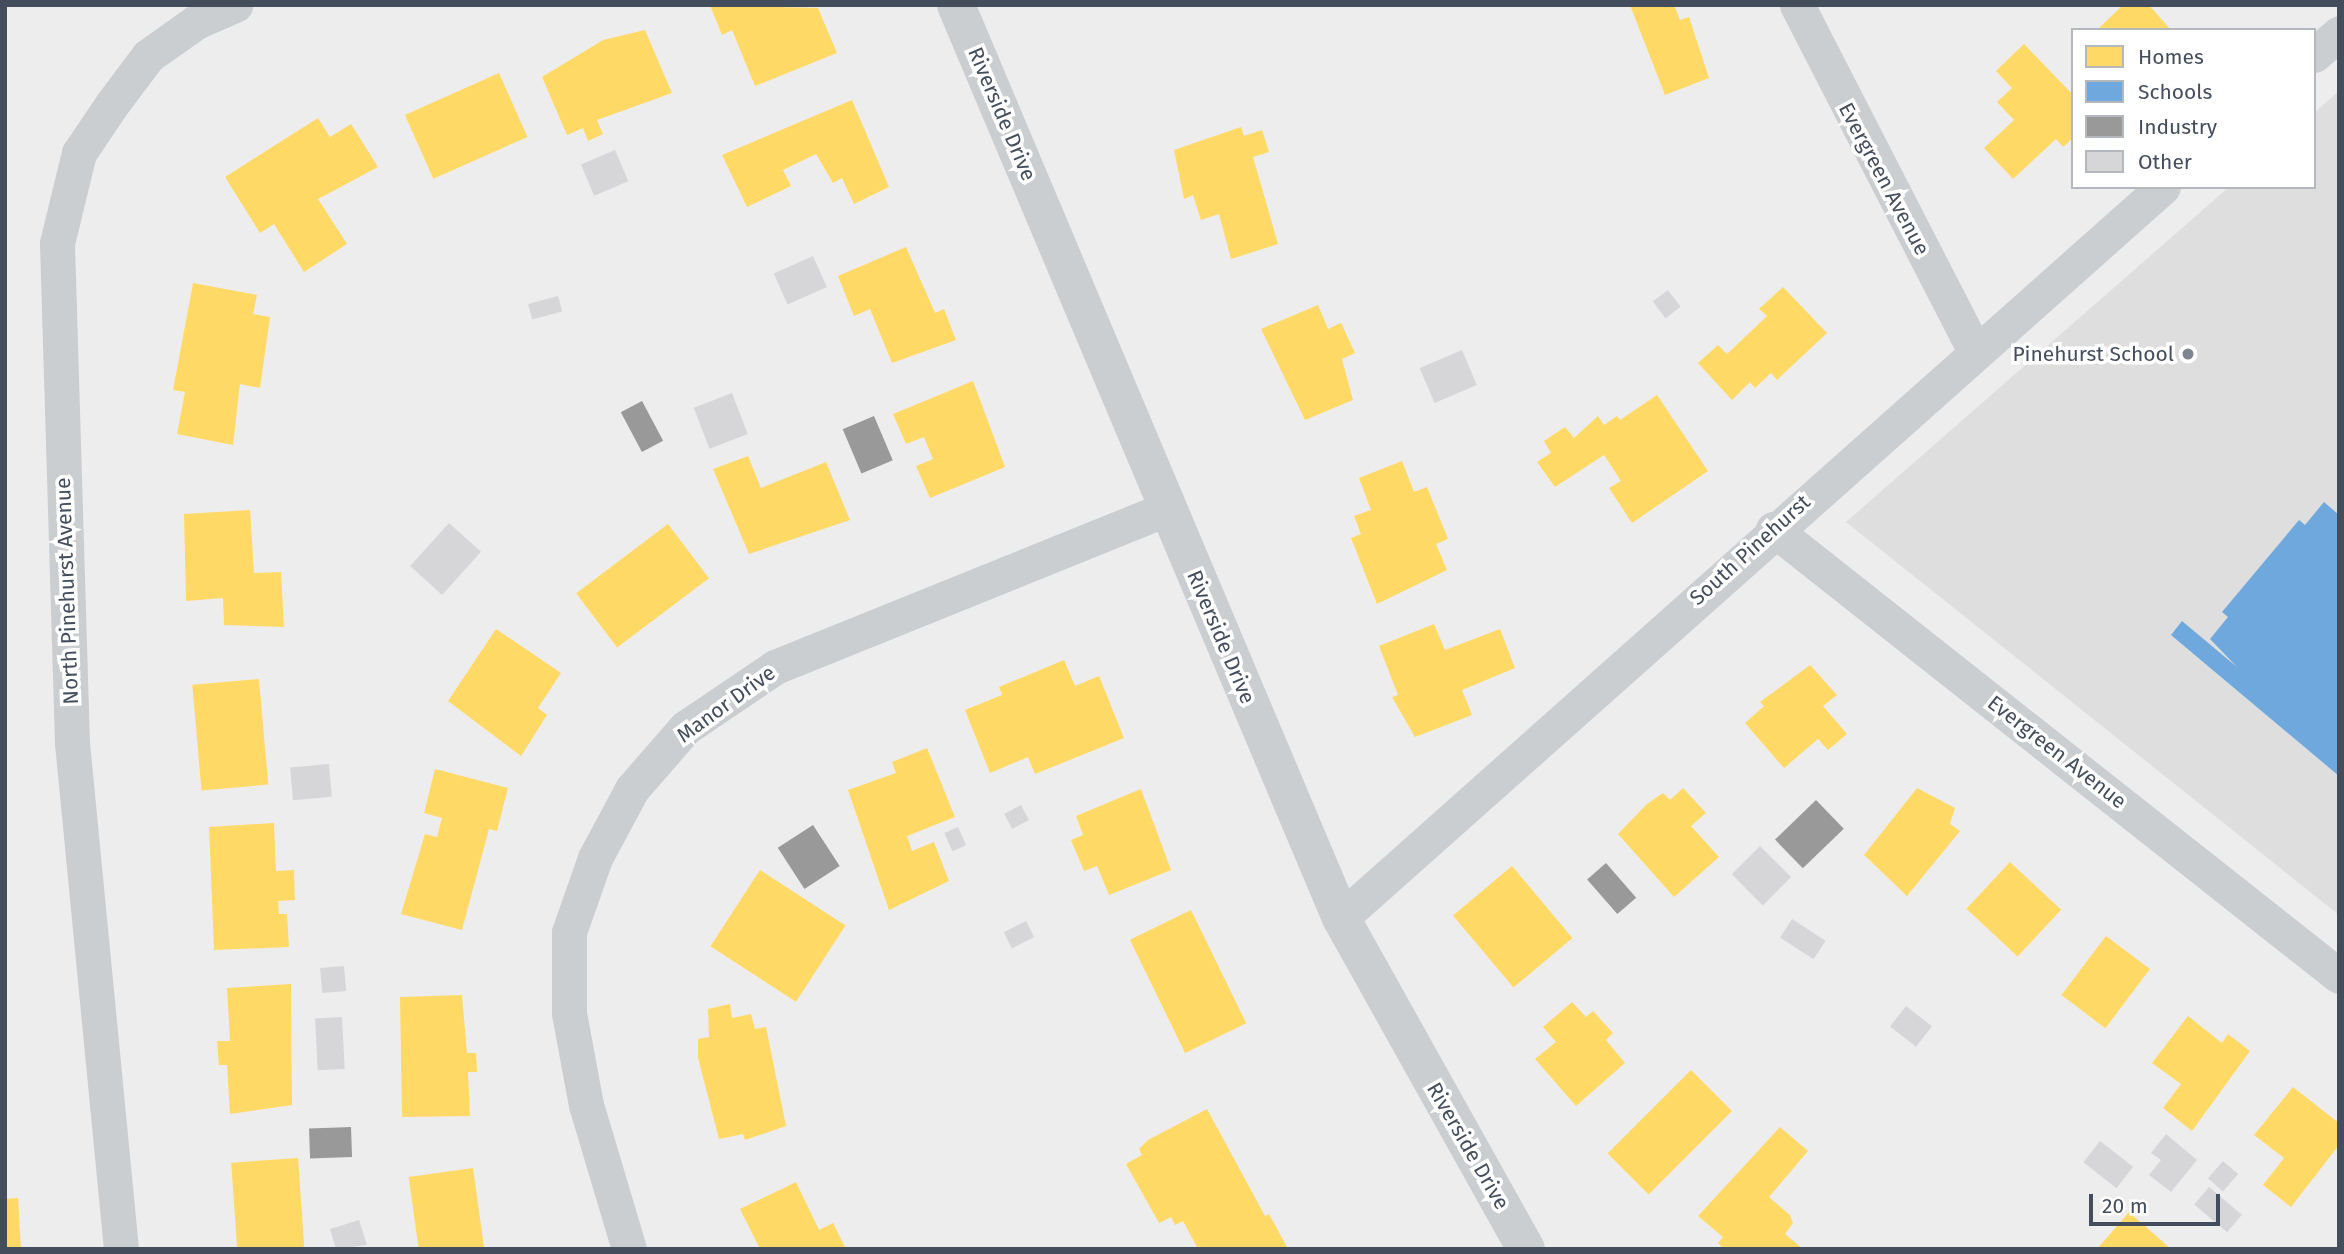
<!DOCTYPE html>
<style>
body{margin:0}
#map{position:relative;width:2344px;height:1254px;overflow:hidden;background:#eeeded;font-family:"Fira Sans",sans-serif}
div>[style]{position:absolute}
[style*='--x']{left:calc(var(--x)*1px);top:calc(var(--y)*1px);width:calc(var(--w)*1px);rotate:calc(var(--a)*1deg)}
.education>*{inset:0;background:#dfdedf}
.homes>*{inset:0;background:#ffd966;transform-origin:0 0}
.schools>*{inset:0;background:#6fa8dc}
.industry>*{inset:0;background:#999;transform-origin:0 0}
.building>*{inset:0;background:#d6d6d9;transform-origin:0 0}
.minor>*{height:35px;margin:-17.5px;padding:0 17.5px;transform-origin:17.5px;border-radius:17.5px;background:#cbced1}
.tertiary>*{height:38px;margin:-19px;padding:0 19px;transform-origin:19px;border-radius:19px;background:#cbced1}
.dots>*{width:19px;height:19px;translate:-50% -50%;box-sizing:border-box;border:4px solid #fff;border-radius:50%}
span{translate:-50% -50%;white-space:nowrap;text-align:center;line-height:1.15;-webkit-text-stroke:7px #fff;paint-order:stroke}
.street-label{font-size:21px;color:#434d5b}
.poi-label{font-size:21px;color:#434d5b}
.right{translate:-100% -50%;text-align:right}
.frame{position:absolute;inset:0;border:7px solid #434d5b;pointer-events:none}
.legend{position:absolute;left:2071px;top:28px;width:245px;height:161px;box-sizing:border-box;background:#fff;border:2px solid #b4b8bd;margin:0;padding:9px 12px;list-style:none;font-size:21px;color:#434d5b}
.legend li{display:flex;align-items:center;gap:14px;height:35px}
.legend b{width:35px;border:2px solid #b4b8bd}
.scale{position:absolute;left:2089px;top:1194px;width:131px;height:32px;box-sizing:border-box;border:4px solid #434d5b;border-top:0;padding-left:9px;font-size:21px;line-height:24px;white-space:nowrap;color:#434d5b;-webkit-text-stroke:5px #fff;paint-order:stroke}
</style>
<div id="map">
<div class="education">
<div style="clip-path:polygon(2339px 91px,2339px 915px,1846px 522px,2229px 187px,2314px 187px,2314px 113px)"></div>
</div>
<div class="homes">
<div style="clip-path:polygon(710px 5px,818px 8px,837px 53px,755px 86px,732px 30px,722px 35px)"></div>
<div style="clip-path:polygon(1630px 5px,1674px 5px,1680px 20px,1689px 17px,1709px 78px,1665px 95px)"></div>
<div style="clip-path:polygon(2123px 5px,2149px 5px,2171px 30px,2097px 30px)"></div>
<div style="clip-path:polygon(645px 30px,672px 93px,597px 120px,603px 134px,588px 141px,583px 128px,567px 135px,542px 77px,603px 40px)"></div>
<div style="clip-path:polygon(2024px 44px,2073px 95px,2073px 138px,2063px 147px,2056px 139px,2013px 179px,1984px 148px,2014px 120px,1997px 102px,2012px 88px,1996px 71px)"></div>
<div style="left:499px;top:73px;width:70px;height:103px;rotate:66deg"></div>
<div style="clip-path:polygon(852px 100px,889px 187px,854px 204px,842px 178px,833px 183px,816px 154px,783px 170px,791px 186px,747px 207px,722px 155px)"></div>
<div style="clip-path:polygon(318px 118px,330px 137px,351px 124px,378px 167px,318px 199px,347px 244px,304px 272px,274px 224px,260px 233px,225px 177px)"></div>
<div style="clip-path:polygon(1241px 127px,1244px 136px,1262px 130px,1269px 152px,1253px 157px,1278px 244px,1231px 259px,1219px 214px,1201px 220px,1193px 195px,1184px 199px,1174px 150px)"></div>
<div style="clip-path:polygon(906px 247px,935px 313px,944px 309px,956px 340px,892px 363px,870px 309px,854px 316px,838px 276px)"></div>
<div style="clip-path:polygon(193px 283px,257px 295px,253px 314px,270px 317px,260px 388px,240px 384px,233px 445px,177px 434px,185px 392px,173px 390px)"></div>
<div style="clip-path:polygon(1783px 287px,1827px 333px,1777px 380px,1771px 373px,1755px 388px,1750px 382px,1732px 400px,1698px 363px,1718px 345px,1727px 354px,1767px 316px,1759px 309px)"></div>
<div style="clip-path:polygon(1318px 305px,1328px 329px,1341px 323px,1355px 353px,1342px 359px,1353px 400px,1305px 420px,1261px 329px)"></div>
<div style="clip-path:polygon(973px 381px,1005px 467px,930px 498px,916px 466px,933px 459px,924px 437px,906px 444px,893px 414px)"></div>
<div style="clip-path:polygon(1657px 395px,1708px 471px,1632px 523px,1609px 488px,1621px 481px,1604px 455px,1555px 487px,1537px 462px,1551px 453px,1544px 441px,1565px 427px,1574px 438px,1598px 416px,1604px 425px,1617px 416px,1620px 420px)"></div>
<div style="clip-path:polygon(748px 456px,761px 488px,826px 462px,850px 520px,749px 554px,713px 469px)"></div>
<div style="clip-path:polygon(1402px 461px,1414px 492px,1427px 487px,1448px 539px,1436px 544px,1447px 570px,1377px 604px,1351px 538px,1361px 534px,1354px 516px,1371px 510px,1359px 478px)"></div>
<div style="clip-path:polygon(250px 510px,254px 573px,281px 572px,284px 627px,224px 625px,223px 598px,186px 601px,184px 514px)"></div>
<div style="left:668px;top:524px;width:68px;height:115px;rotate:53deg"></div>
<div style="clip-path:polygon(1434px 624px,1445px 650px,1500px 629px,1515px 668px,1462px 690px,1472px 715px,1415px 737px,1392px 697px,1398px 695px,1379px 646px)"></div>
<div style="clip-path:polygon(496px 629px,561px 673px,538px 708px,547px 715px,521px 756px,448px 701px)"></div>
<div style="clip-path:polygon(1064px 660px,1075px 686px,1099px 676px,1124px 738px,1035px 774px,1028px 757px,990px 773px,965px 710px,1002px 695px,999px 687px)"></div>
<div style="clip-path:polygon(1810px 665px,1837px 695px,1823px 706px,1847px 734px,1828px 750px,1818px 739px,1784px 768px,1745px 723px,1764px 706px,1760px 702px)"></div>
<div style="left:259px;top:679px;width:106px;height:67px;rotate:85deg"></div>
<div style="clip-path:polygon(927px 748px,955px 817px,907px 836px,912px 851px,934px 842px,949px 881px,889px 910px,848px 790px,896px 773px,892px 762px)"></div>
<div style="clip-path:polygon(435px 769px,508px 788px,497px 831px,489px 829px,462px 930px,401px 914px,425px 834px,437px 837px,442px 818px,424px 813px)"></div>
<div style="clip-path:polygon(1683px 788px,1706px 813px,1691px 826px,1719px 857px,1674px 897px,1618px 834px,1647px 804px,1663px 793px,1670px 800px)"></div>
<div style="clip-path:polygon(1917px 788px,1955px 808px,1950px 824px,1960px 831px,1907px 896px,1864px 855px)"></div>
<div style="clip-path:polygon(1141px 789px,1171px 870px,1109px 895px,1097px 866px,1084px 871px,1071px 840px,1083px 835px,1076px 816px)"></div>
<div style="clip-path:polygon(274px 823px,276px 871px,294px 870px,295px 900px,278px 901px,279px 914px,287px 914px,289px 947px,214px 950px,209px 827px)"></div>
<div style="left:2010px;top:862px;width:70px;height:64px;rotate:43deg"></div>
<div style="left:1512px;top:866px;width:94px;height:77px;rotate:50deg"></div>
<div style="left:760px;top:870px;width:102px;height:91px;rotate:33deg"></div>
<div style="left:1191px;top:910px;width:126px;height:68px;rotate:64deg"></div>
<div style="left:2106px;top:936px;width:55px;height:74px;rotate:37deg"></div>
<div style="clip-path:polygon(291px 984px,292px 1105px,230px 1114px,227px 1065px,219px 1065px,217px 1041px,230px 1041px,227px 988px)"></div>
<div style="clip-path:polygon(462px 995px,467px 1053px,476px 1053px,477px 1072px,468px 1072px,470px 1116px,402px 1117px,400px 997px)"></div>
<div style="clip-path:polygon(1572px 1002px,1586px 1017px,1593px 1011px,1613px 1033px,1606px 1040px,1625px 1063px,1576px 1106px,1535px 1059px,1556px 1042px,1543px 1027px)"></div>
<div style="clip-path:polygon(730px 1004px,732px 1018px,751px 1014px,755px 1029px,766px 1027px,786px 1126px,745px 1140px,743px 1134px,719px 1139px,698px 1058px,698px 1039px,709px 1037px,708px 1009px)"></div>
<div style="clip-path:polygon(2188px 1016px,2222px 1043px,2228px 1034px,2250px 1051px,2192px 1131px,2163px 1108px,2181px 1084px,2152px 1063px)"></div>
<div style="left:1691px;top:1070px;width:58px;height:118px;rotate:45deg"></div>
<div style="clip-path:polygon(2293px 1087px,2339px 1123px,2339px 1145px,2291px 1207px,2263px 1185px,2284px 1158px,2254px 1135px)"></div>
<div style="clip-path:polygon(1207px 1109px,1265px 1216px,1269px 1214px,1288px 1249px,1198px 1249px,1183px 1221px,1175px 1225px,1171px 1217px,1159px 1223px,1126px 1164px,1142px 1155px,1139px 1149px,1148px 1140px)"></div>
<div style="clip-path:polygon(1780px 1127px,1808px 1151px,1769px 1197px,1790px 1215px,1793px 1223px,1785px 1234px,1803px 1249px,1724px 1249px,1718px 1243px,1723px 1237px,1698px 1216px)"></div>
<div style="left:298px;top:1158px;width:91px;height:67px;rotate:86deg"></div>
<div style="left:473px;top:1168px;width:82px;height:65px;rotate:82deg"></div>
<div style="clip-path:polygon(796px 1182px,819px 1230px,833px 1223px,846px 1249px,760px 1249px,740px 1209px)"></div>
<div style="clip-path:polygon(18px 1198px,21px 1249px,5px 1249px,5px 1199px)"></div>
<div style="clip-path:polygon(2129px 1212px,2171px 1249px,2097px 1249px)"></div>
</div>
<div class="schools">
<div style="clip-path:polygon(2324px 502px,2339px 515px,2339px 776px,2171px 635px,2182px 621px,2237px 667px,2210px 639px,2228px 617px,2222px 612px,2299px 520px,2305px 525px)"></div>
</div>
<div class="industry">
<div style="left:642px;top:401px;width:45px;height:24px;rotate:62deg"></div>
<div style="left:874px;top:416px;width:48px;height:34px;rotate:67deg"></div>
<div style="left:1816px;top:800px;width:40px;height:57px;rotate:46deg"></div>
<div style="left:813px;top:825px;width:49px;height:42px;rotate:57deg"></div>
<div style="left:1606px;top:863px;width:46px;height:25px;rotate:49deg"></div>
<div style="left:351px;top:1127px;width:30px;height:42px;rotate:88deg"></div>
</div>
<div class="building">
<div style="left:615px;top:150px;width:34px;height:37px;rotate:67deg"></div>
<div style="left:813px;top:256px;width:34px;height:43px;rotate:66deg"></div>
<div style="left:1668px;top:290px;width:21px;height:19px;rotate:53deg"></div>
<div style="left:558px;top:296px;width:16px;height:31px;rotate:75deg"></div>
<div style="left:1462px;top:350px;width:38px;height:46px;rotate:67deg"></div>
<div style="left:732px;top:393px;width:44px;height:41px;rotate:69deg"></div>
<div style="left:449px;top:523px;width:43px;height:58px;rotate:42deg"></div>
<div style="left:329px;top:764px;width:33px;height:39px;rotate:85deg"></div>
<div style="left:1021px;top:805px;width:17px;height:19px;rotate:62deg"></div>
<div style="left:958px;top:827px;width:20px;height:15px;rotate:66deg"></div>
<div style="left:1760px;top:846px;width:44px;height:40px;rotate:45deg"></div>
<div style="left:1792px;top:919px;width:40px;height:22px;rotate:33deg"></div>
<div style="left:1026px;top:921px;width:18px;height:25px;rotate:63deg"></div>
<div style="left:344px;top:966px;width:25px;height:24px;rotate:85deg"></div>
<div style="left:1906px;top:1006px;width:33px;height:26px;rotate:38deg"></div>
<div style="left:342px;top:1017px;width:52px;height:27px;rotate:87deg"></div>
<div style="clip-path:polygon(2166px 1134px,2197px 1160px,2171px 1192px,2149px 1175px,2161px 1160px,2151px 1153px)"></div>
<div style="left:2100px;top:1141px;width:42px;height:27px;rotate:38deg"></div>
<div style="left:2223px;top:1161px;width:20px;height:23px;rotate:41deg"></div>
<div style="left:2209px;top:1187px;width:43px;height:23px;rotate:40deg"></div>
<div style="clip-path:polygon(359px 1220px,367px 1245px,336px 1249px,330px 1229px)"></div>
</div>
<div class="minor">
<div style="--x:1797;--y:5;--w:390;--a:62.8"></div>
<div style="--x:2314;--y:55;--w:33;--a:-41"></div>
<div style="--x:1773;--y:529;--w:721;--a:38.3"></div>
<div style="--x:1341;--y:918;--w:1100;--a:-41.65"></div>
<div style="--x:121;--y:1249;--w:508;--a:-95.53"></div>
<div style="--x:72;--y:743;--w:500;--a:-91.72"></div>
<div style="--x:57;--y:243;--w:93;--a:-76.3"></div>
<div style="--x:79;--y:153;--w:59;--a:-56"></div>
<div style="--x:112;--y:104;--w:60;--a:-53.1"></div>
<div style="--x:148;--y:56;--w:59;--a:-35.3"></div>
<div style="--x:196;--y:22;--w:43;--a:-23.6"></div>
<div style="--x:629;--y:1249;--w:150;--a:-106.6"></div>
<div style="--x:586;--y:1105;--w:94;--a:-100.5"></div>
<div style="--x:569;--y:1013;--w:81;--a:-90"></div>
<div style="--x:569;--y:932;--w:78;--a:-70.6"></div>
<div style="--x:595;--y:858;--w:78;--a:-61.8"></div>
<div style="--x:632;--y:789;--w:81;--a:-49"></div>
<div style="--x:685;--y:728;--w:109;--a:-34.1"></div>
<div style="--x:775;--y:667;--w:423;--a:-22"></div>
</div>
<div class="tertiary">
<div style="--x:956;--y:5;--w:991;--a:67.14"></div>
<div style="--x:1341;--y:918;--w:379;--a:60.8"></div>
</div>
<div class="dots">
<div style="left:2188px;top:354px;background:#7f858e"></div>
</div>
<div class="street-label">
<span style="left:1002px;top:114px;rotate:67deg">Riverside Drive</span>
<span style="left:1884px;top:179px;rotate:62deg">Evergreen Avenue</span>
<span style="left:1750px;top:550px;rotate:-42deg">South Pinehurst</span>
<span style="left:67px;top:591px;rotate:-92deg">North Pinehurst Avenue</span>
<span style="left:1221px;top:637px;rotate:67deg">Riverside Drive</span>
<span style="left:726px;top:704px;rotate:-36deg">Manor Drive</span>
<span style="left:2057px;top:752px;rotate:38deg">Evergreen Avenue</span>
<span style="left:1468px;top:1146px;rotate:60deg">Riverside Drive</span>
</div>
<div class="poi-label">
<span class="right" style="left:2174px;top:354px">Pinehurst School</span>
</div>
<div class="frame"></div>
<ul class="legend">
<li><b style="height:19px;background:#ffd966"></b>Homes</li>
<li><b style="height:19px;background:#6fa8dc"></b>Schools</li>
<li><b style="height:19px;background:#999"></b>Industry</li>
<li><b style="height:19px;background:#d6d6d9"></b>Other</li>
</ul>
<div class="scale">20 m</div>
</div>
